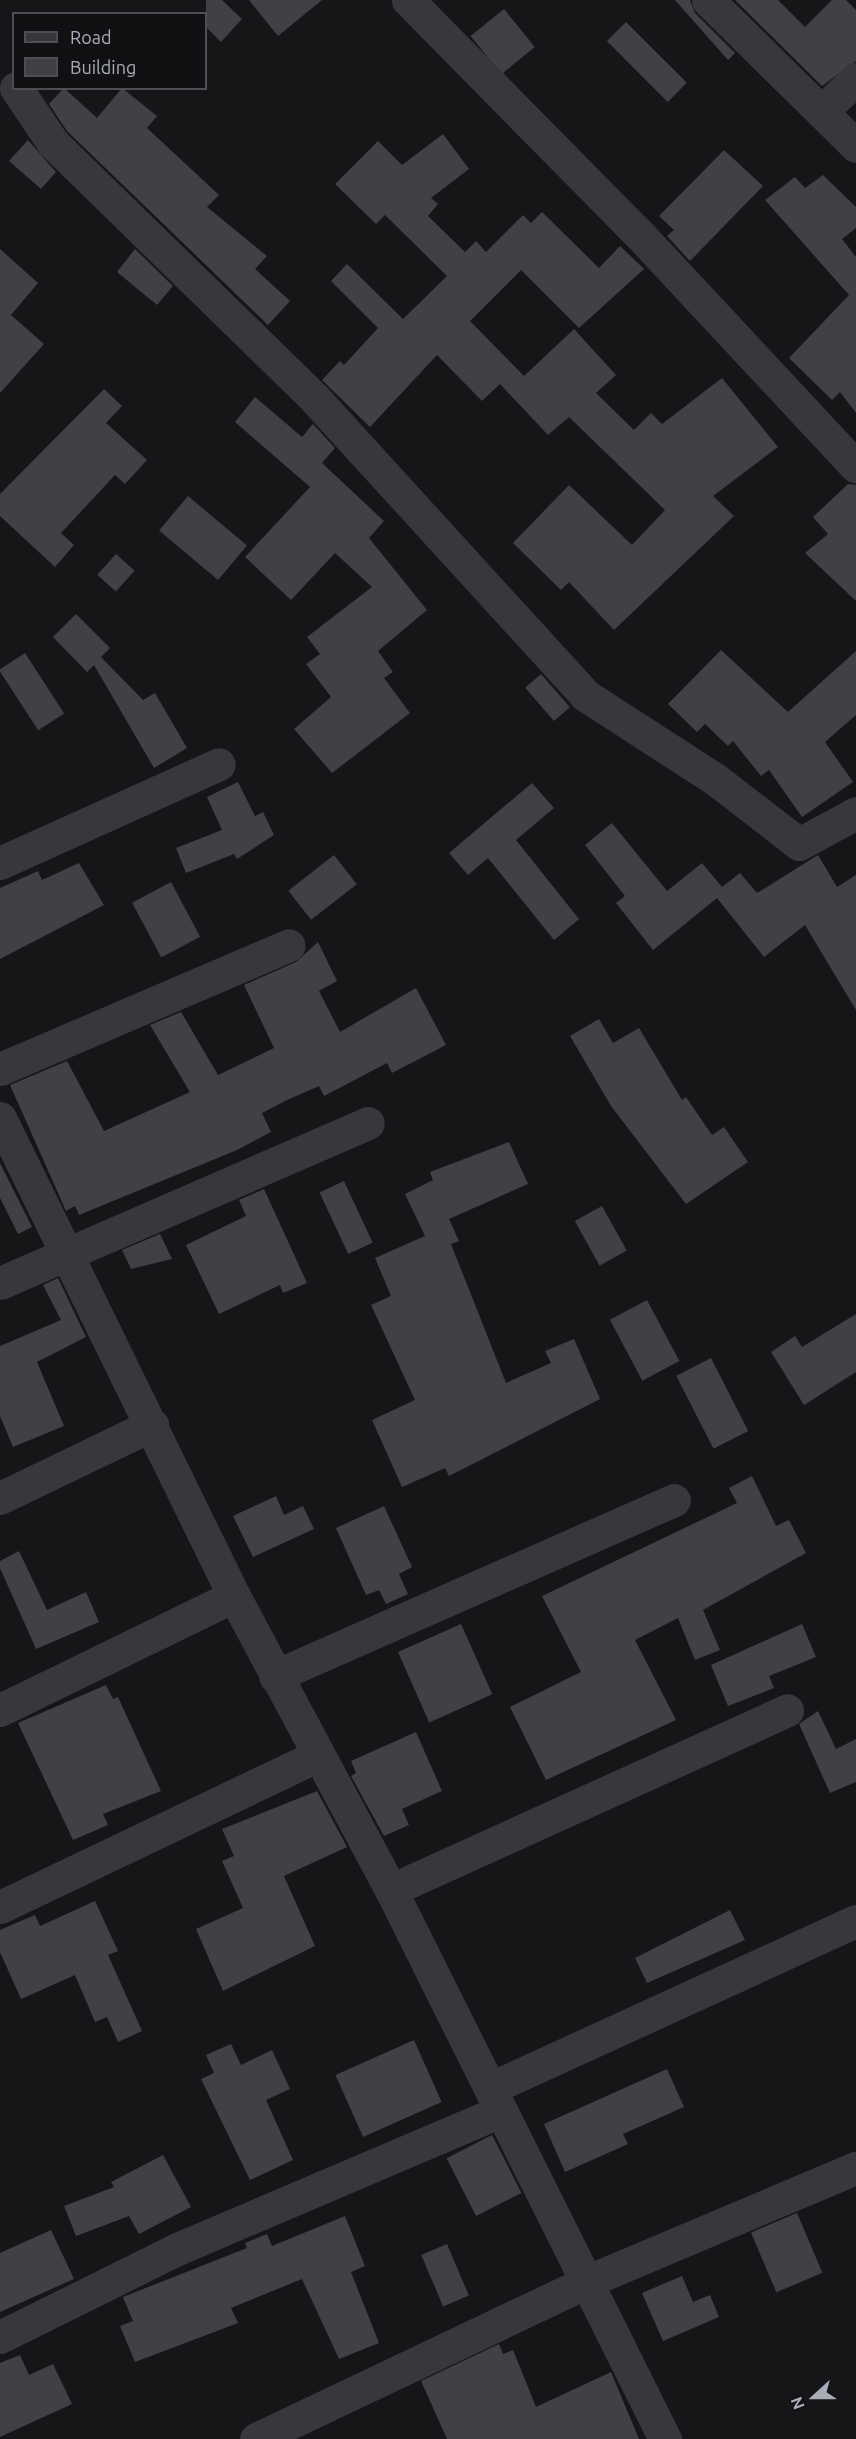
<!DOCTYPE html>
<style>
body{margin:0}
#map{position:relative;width:856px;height:2439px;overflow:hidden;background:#161618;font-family:Ubuntu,sans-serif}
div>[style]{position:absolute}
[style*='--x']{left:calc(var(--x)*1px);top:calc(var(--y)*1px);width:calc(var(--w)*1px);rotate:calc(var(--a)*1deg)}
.building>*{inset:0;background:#404145;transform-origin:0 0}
.minor>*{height:33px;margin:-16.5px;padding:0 16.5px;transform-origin:16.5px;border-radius:16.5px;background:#37383d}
span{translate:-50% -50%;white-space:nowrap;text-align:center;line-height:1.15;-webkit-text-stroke:4.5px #111113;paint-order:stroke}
.legend{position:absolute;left:12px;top:12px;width:195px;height:78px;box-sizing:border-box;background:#111113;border:2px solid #4d4f55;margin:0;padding:8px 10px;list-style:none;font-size:18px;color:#a8adb8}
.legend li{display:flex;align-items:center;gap:12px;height:30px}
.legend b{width:30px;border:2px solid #4d4f55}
.north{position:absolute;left:784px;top:2367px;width:60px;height:60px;-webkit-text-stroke:4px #111113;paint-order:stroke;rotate:249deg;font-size:16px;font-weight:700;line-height:24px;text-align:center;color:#a8adb8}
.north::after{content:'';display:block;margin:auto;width:21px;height:27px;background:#a8adb8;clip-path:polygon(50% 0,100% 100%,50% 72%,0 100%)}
</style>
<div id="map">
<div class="building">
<div style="clip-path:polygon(206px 0,222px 0,242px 19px,221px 42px,206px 27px)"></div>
<div style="clip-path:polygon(249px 0,322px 0,278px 36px)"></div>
<div style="clip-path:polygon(675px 0,690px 0,695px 13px,735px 53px,728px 60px)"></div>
<div style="clip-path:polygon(735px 0,778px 0,805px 27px,832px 0,846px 0,856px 10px,856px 61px,822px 86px)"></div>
<div style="left:504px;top:9px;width:49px;height:43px;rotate:51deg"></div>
<div style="left:626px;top:22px;width:86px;height:27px;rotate:45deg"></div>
<div style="clip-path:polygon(64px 88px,97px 118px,122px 88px,157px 116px,147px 128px,219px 195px,207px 207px,267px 256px,255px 269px,290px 301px,268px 325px,67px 131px,49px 104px)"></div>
<div style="clip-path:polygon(443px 134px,469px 169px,431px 198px,438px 204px,428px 216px,465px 252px,476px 241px,486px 252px,523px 215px,531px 223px,542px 212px,599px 268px,620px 246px,644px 269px,579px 328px,521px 270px,470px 321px,524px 376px,574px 329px,616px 375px,596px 393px,634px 430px,651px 413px,662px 424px,722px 378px,778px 447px,713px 496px,734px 516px,614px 630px,569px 582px,561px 590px,513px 543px,569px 485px,632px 545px,665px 510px,569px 417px,548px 435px,500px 384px,482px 401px,437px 355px,370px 427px,322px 380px,340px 361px,344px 365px,378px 328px,331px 281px,347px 264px,403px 319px,447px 276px,385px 215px,376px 224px,335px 184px,378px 141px,402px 165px)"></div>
<div style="clip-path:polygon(28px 140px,56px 172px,41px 189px,9px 161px)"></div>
<div style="clip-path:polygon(724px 150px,763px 186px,690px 261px,667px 236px,674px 230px,659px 216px)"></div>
<div style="clip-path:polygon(823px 175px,856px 207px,856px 228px,842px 239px,856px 257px,856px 413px,840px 392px,832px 400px,789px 358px,849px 295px,765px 200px,795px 177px,805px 188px)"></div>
<div style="clip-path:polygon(0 249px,38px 283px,11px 315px,44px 344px,0 393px)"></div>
<div style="clip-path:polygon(135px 249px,173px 286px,157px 305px,117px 272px)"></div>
<div style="clip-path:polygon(104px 389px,122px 406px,106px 423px,147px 460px,125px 484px,115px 475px,61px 533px,74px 545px,55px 567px,0 516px,0 494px)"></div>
<div style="clip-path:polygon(255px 397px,302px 437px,313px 424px,335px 448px,322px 463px,384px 521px,369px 538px,427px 610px,378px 651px,393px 672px,384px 678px,410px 713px,332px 773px,294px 729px,331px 697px,306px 664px,320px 654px,307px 637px,372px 587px,335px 553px,291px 600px,245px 557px,310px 487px,235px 422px)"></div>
<div style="clip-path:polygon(848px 484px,856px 485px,856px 601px,805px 553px,828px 534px,813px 517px)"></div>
<div style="left:188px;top:496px;width:77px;height:45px;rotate:40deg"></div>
<div style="left:116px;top:554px;width:25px;height:28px;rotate:42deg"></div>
<div style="clip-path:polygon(76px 614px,110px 648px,101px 657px,143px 700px,155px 693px,187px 748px,154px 768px,94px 665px,87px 672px,53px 637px)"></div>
<div style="clip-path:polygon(721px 650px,788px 712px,856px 651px,856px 715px,825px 742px,853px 782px,802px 817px,769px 770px,761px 776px,733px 741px,728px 746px,705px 724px,697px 732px,668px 704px)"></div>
<div style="left:25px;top:653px;width:72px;height:31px;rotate:57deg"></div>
<div style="left:541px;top:674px;width:44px;height:21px;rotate:49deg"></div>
<div style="clip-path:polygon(238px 782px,255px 816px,263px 812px,274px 835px,237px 859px,234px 854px,186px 873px,176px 848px,222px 830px,207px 797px)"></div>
<div style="clip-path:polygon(532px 783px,554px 808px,516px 840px,579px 919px,554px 940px,488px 858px,468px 875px,449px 853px)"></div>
<div style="clip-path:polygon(612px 823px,667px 891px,702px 863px,722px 887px,740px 873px,757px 893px,818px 855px,837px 887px,856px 875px,856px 1010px,805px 925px,764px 957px,717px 898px,653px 950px,616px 903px,625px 896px,585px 845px)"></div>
<div style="left:334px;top:855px;width:37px;height:58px;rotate:52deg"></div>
<div style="clip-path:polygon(79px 863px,104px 905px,0 959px,0 888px,38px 871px,42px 880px)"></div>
<div style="left:171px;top:882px;width:62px;height:44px;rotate:62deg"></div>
<div style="clip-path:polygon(318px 942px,337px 981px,319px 991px,340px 1032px,416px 988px,446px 1045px,392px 1073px,387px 1063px,324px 1096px,319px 1086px,287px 1100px,262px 1113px,271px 1132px,237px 1150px,79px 1215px,75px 1206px,66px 1211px,10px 1085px,67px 1061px,104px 1131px,190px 1092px,150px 1025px,181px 1012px,218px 1075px,274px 1048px,244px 985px,296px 962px)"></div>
<div style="clip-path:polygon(599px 1019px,613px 1043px,639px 1028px,682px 1100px,686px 1097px,712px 1135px,724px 1127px,748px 1162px,686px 1204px,611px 1106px,570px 1036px)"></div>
<div style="clip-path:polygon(509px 1142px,528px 1184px,449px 1219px,459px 1241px,451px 1244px,506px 1383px,551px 1363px,545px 1351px,574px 1339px,600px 1399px,449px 1476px,445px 1468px,402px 1487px,372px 1420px,415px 1400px,371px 1305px,391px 1296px,375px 1258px,425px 1236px,405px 1194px,433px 1180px,430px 1172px)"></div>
<div style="clip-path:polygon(0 1163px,32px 1227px,18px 1234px,0 1198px)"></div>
<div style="left:344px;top:1181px;width:68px;height:27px;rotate:65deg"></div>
<div style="clip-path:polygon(264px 1189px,307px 1283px,283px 1293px,280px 1285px,219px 1314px,186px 1245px,246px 1216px,239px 1200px)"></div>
<div style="left:602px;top:1206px;width:51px;height:31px;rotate:61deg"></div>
<div style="clip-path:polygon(160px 1234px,172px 1259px,131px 1269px,122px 1250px)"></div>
<div style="clip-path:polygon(58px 1278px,86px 1337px,37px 1362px,64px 1426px,13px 1447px,0 1416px,0 1346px,61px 1320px,43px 1285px)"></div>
<div style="left:647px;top:1300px;width:69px;height:42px;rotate:62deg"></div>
<div style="clip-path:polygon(856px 1314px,856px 1372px,804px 1405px,771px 1352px,795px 1336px,802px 1347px)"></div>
<div style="left:711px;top:1358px;width:82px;height:39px;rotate:63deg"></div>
<div style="clip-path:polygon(752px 1476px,776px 1526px,789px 1520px,806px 1553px,703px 1610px,720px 1650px,695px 1660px,678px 1618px,635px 1640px,676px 1720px,546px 1780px,510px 1707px,581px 1672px,542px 1596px,737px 1503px,729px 1488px)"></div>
<div style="clip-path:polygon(276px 1496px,284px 1515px,303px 1506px,314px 1529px,253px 1557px,233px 1516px)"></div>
<div style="clip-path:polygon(384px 1506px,412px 1567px,399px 1574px,408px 1594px,386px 1604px,379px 1590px,366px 1595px,336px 1528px)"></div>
<div style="clip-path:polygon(19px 1551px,47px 1610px,86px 1592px,99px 1622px,36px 1649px,0 1568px,0 1561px)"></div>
<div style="left:461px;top:1624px;width:77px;height:69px;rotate:66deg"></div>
<div style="clip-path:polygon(802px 1624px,816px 1657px,769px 1676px,774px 1688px,728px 1706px,711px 1665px)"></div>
<div style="clip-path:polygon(106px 1685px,113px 1699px,118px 1697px,161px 1791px,103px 1814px,108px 1825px,73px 1840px,18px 1723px)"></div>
<div style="clip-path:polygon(818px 1711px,836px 1749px,856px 1739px,856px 1782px,830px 1793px,799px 1724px)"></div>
<div style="clip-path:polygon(416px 1732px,442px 1791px,402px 1809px,409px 1825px,384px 1836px,351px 1776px,356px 1773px,351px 1761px)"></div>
<div style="clip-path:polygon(317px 1791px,347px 1847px,284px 1876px,315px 1946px,223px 1991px,196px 1929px,243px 1908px,222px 1861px,234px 1856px,222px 1829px)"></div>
<div style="clip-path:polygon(95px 1901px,118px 1951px,108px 1955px,142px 2031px,118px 2042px,107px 2017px,95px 2022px,75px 1975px,21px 1999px,0 1952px,0 1930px,35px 1915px,40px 1926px)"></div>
<div style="clip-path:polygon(730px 1910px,745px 1940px,647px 1983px,635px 1958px)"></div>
<div style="left:414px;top:2040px;width:68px;height:86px;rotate:66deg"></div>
<div style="clip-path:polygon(231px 2044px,241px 2065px,272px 2050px,290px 2089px,266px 2100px,293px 2160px,250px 2180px,201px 2079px,214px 2073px,206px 2055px)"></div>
<div style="clip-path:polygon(667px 2069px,684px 2107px,623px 2134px,628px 2144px,565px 2172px,544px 2124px)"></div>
<div style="left:492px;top:2135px;width:65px;height:51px;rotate:63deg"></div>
<div style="clip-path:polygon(163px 2155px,191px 2207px,139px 2234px,129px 2216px,76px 2236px,64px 2206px,114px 2187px,111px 2182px)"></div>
<div style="left:797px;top:2213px;width:65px;height:50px;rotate:67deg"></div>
<div style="clip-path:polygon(345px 2216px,365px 2266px,351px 2272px,379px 2343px,339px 2359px,302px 2279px,231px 2308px,238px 2323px,135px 2362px,120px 2326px,133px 2321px,123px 2297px,247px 2248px,245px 2243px,267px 2234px,272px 2246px)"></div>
<div style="clip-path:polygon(51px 2230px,74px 2279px,0 2312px,0 2253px)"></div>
<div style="left:447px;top:2244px;width:56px;height:28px;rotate:67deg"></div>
<div style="clip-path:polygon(682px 2276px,693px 2302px,710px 2295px,719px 2317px,663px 2341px,642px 2293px)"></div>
<div style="clip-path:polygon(499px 2344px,503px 2354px,513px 2350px,536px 2407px,611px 2372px,639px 2439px,447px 2439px,421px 2381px)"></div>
<div style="clip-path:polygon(20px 2355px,29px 2375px,53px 2364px,72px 2404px,0 2437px,0 2363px)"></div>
</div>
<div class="minor">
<div style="--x:408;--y:0;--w:329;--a:45.4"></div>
<div style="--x:639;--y:234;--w:318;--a:47"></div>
<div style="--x:708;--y:0;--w:208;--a:44.6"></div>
<div style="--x:16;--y:88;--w:66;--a:56.1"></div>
<div style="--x:53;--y:143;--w:368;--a:44.3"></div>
<div style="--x:316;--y:400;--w:399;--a:47.6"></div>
<div style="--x:585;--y:695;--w:155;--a:32.9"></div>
<div style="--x:715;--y:779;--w:106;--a:37.7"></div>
<div style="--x:799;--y:844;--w:65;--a:-28.5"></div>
<div style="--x:822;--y:111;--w:47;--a:-43.3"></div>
<div style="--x:0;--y:863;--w:240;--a:-24.3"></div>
<div style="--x:0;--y:1069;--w:314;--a:-23.2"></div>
<div style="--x:0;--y:1118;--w:532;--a:63.92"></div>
<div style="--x:234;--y:1596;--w:333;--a:61.9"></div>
<div style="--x:391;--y:1890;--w:614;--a:63.48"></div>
<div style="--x:0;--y:1283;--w:401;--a:-23.5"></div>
<div style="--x:0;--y:1498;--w:169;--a:-25.7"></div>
<div style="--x:275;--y:1676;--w:436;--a:-23.8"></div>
<div style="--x:0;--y:1710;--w:260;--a:-26"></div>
<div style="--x:391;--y:1890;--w:435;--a:-24.4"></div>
<div style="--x:0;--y:1907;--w:353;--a:-25.5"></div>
<div style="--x:491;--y:2088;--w:401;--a:-24.6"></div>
<div style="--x:0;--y:2337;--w:195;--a:-26.4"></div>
<div style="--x:175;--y:2250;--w:354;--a:-23.1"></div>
<div style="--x:256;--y:2439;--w:368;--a:-25.4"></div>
<div style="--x:588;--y:2281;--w:291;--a:-22.9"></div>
</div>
<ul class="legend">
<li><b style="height:8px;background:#37383d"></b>Road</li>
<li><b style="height:16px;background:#404145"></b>Building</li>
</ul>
<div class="north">N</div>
</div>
